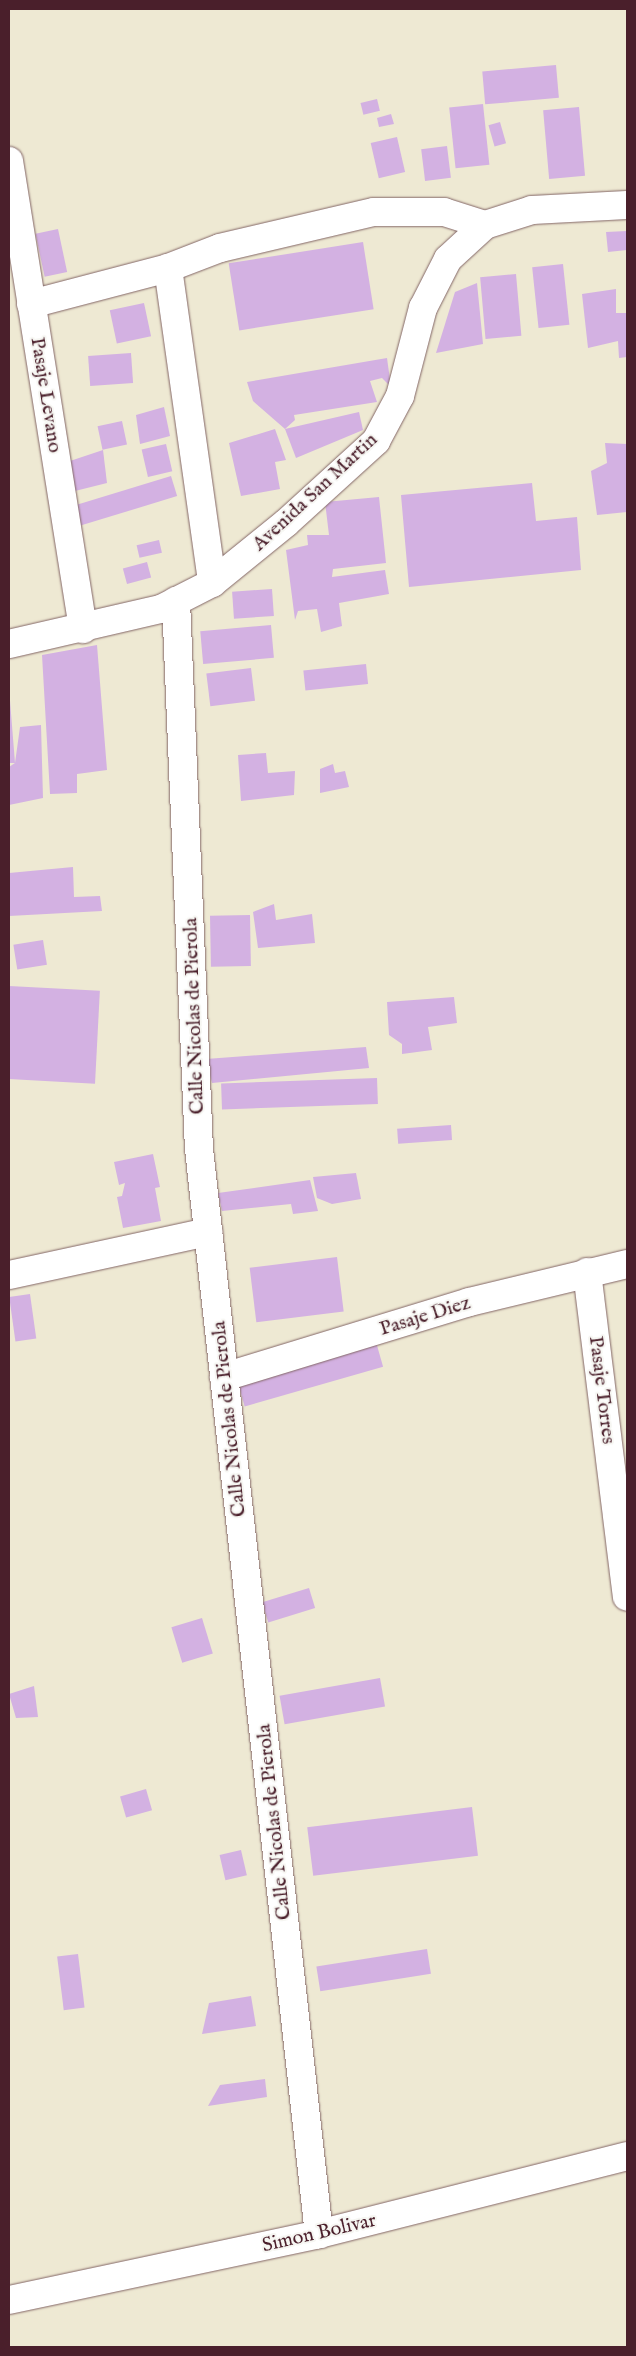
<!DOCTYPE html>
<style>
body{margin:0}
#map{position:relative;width:636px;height:2356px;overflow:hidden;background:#eee9d3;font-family:"IM FELL English",serif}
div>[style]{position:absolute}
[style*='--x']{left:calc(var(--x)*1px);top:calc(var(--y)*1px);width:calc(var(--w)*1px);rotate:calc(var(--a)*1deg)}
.building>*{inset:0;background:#d3b1e2;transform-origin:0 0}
.roads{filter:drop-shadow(0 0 1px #836666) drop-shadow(0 0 1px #836666)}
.minor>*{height:28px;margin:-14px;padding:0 14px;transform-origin:14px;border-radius:14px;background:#fff}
span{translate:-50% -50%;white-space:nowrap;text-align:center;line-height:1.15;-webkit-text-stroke:4px #f6f6f2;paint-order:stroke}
.street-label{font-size:20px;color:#4a1f2b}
.frame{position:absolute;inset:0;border:10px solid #4a1f2b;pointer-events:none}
</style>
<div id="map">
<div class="building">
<div style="left:556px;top:65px;width:33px;height:74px;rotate:85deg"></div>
<div style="left:377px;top:99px;width:12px;height:17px;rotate:76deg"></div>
<div style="left:483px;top:104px;width:61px;height:34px;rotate:84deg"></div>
<div style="left:579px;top:107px;width:69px;height:36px;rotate:85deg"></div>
<div style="clip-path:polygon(391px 114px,394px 124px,379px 127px,377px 118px)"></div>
<div style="left:500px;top:122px;width:22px;height:12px;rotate:74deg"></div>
<div style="left:397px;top:137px;width:36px;height:27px;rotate:77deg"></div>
<div style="left:447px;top:146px;width:32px;height:26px;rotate:83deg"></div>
<div style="left:58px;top:229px;width:44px;height:23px;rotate:78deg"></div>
<div style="clip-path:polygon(627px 231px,627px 250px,608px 252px,606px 232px)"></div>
<div style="left:363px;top:242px;width:68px;height:136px;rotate:81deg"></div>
<div style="left:563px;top:264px;width:61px;height:31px;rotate:84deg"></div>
<div style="left:516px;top:274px;width:62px;height:36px;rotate:85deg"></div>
<div style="clip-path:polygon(477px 283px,483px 344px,436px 353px,455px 292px)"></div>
<div style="clip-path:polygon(616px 289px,616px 313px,627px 313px,627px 357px,619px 358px,618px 341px,588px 348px,582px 294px)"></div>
<div style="left:144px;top:303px;width:34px;height:35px;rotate:78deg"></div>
<div style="left:131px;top:353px;width:30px;height:43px;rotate:86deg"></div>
<div style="clip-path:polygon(387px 358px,391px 387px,382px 378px,370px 381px,377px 402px,294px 415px,295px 420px,285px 429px,253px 401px,247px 382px)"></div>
<div style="clip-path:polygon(164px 407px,170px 436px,140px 444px,136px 415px)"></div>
<div style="clip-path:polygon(359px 412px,363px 430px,296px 458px,285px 429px)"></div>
<div style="left:122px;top:421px;width:24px;height:25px;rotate:78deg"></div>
<div style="clip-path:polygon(275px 429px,286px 460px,275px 462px,280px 489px,241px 496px,229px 443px)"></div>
<div style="clip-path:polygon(605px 443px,627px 444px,627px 512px,597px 515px,591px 471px,607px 463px)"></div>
<div style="left:166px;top:444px;width:28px;height:25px;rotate:77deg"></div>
<div style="clip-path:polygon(103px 450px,107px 483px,75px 491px,67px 462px)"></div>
<div style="left:171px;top:476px;width:21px;height:101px;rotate:73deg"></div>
<div style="clip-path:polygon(532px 483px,536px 521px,577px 517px,581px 570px,409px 587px,401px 495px)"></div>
<div style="clip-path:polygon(379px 497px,386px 563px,333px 569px,332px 577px,385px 570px,389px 594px,339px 603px,342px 626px,321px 632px,317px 609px,298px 611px,295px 620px,286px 550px,308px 545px,307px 535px,329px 535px,325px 502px)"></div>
<div style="left:159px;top:540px;width:13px;height:23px;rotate:77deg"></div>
<div style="left:147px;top:562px;width:16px;height:25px;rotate:75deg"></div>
<div style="left:272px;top:589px;width:27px;height:40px;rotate:86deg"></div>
<div style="left:271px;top:625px;width:33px;height:71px;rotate:85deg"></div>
<div style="clip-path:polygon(97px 645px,107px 770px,77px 774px,77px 793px,50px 794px,42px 655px)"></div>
<div style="left:366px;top:664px;width:20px;height:63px;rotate:84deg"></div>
<div style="left:251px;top:668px;width:33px;height:45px;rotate:83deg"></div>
<div style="clip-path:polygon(9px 688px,15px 763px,20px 727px,41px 725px,43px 798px,9px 805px,9px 767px,15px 763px,9px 763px)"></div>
<div style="clip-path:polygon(266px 753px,268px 773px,295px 771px,294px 795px,241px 801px,238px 755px)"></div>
<div style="clip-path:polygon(333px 764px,335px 773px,345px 771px,349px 787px,320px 793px,320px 769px)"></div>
<div style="clip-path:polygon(73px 867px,74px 897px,100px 896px,102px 911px,9px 916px,9px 873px)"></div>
<div style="clip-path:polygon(274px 904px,276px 920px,312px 914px,315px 943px,258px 948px,253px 912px)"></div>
<div style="left:250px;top:915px;width:51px;height:40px;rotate:89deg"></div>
<div style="left:43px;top:940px;width:25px;height:30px;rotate:81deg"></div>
<div style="left:9px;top:986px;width:91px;height:93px;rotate:3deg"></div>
<div style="clip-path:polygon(454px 997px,457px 1023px,428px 1027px,432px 1050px,402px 1054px,402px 1044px,389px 1035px,387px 1002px)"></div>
<div style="clip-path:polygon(366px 1047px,369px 1068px,212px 1083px,206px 1059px)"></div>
<div style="left:377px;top:1078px;width:26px;height:156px;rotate:88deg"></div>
<div style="left:451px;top:1125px;width:15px;height:54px;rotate:86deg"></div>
<div style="clip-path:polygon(153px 1154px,160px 1187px,155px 1188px,161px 1221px,123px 1228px,117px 1197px,122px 1196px,125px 1183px,119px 1185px,114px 1162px)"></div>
<div style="clip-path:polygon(356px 1173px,361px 1199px,332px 1204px,317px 1198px,313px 1177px)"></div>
<div style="clip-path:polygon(310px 1180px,318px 1211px,293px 1214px,291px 1204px,222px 1211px,218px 1193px)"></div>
<div style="left:337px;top:1257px;width:55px;height:88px;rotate:83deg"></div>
<div style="left:30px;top:1294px;width:45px;height:21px;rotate:82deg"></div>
<div style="left:374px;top:1335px;width:33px;height:144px;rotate:74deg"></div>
<div style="left:309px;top:1588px;width:21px;height:49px;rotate:73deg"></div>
<div style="left:202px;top:1618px;width:37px;height:32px;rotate:73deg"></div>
<div style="left:380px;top:1678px;width:29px;height:102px;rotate:80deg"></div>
<div style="clip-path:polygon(34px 1686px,38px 1717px,16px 1718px,9px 1694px)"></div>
<div style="left:146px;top:1789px;width:22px;height:27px;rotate:74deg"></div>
<div style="left:472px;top:1807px;width:49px;height:166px;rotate:83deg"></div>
<div style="left:241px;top:1850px;width:26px;height:22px;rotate:77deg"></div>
<div style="left:427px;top:1949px;width:25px;height:112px;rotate:81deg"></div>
<div style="left:78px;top:1954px;width:54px;height:21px;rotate:83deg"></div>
<div style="clip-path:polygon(251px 1996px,256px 2026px,202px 2034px,209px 2003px)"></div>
<div style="clip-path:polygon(265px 2079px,267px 2097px,208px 2106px,220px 2085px)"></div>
</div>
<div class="roads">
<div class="minor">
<div style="--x:9;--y:161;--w:474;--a:81"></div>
<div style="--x:168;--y:268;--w:318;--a:82"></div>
<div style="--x:31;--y:304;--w:142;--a:-14.7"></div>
<div style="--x:168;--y:268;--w:56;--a:-21"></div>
<div style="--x:220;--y:248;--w:158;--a:-13.2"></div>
<div style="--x:374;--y:212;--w:70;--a:0"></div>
<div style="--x:444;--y:212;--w:43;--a:17.6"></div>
<div style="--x:176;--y:601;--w:548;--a:87.6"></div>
<div style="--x:199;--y:1149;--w:1092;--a:83.69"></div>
<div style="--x:9;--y:644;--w:156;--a:-13"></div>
<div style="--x:161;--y:609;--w:57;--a:-27"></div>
<div style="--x:212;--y:583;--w:95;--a:-39"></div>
<div style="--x:286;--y:523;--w:122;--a:-42.3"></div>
<div style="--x:376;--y:441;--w:51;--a:-61.9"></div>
<div style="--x:400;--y:396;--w:91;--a:-75.4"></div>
<div style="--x:423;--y:308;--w:55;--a:-63"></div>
<div style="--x:448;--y:259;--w:50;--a:-42.6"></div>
<div style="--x:485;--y:225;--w:49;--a:-17.7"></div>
<div style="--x:532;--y:210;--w:95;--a:-3"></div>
<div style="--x:587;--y:1272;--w:327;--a:83"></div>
<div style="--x:9;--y:1275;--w:204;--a:-12.2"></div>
<div style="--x:224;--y:1377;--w:256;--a:-17"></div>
<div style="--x:469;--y:1302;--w:163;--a:-13.5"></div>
<div style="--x:9;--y:2300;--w:317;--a:-12"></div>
<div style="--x:319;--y:2234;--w:318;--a:-14.2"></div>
</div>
</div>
<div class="street-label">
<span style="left:46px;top:395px;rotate:81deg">Pasaje Levano</span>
<span style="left:315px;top:492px;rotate:-43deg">Avenida San Martin</span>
<span style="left:194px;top:1016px;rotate:-92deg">Calle Nicolas de Pierola</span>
<span style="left:425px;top:1316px;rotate:-17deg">Pasaje Diez</span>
<span style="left:602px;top:1390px;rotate:83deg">Pasaje Torres</span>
<span style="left:229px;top:1419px;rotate:-96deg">Calle Nicolas de Pierola</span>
<span style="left:274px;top:1822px;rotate:-96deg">Calle Nicolas de Pierola</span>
<span style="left:319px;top:2233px;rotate:-13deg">Simon Bolivar</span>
</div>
<div class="frame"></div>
</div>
